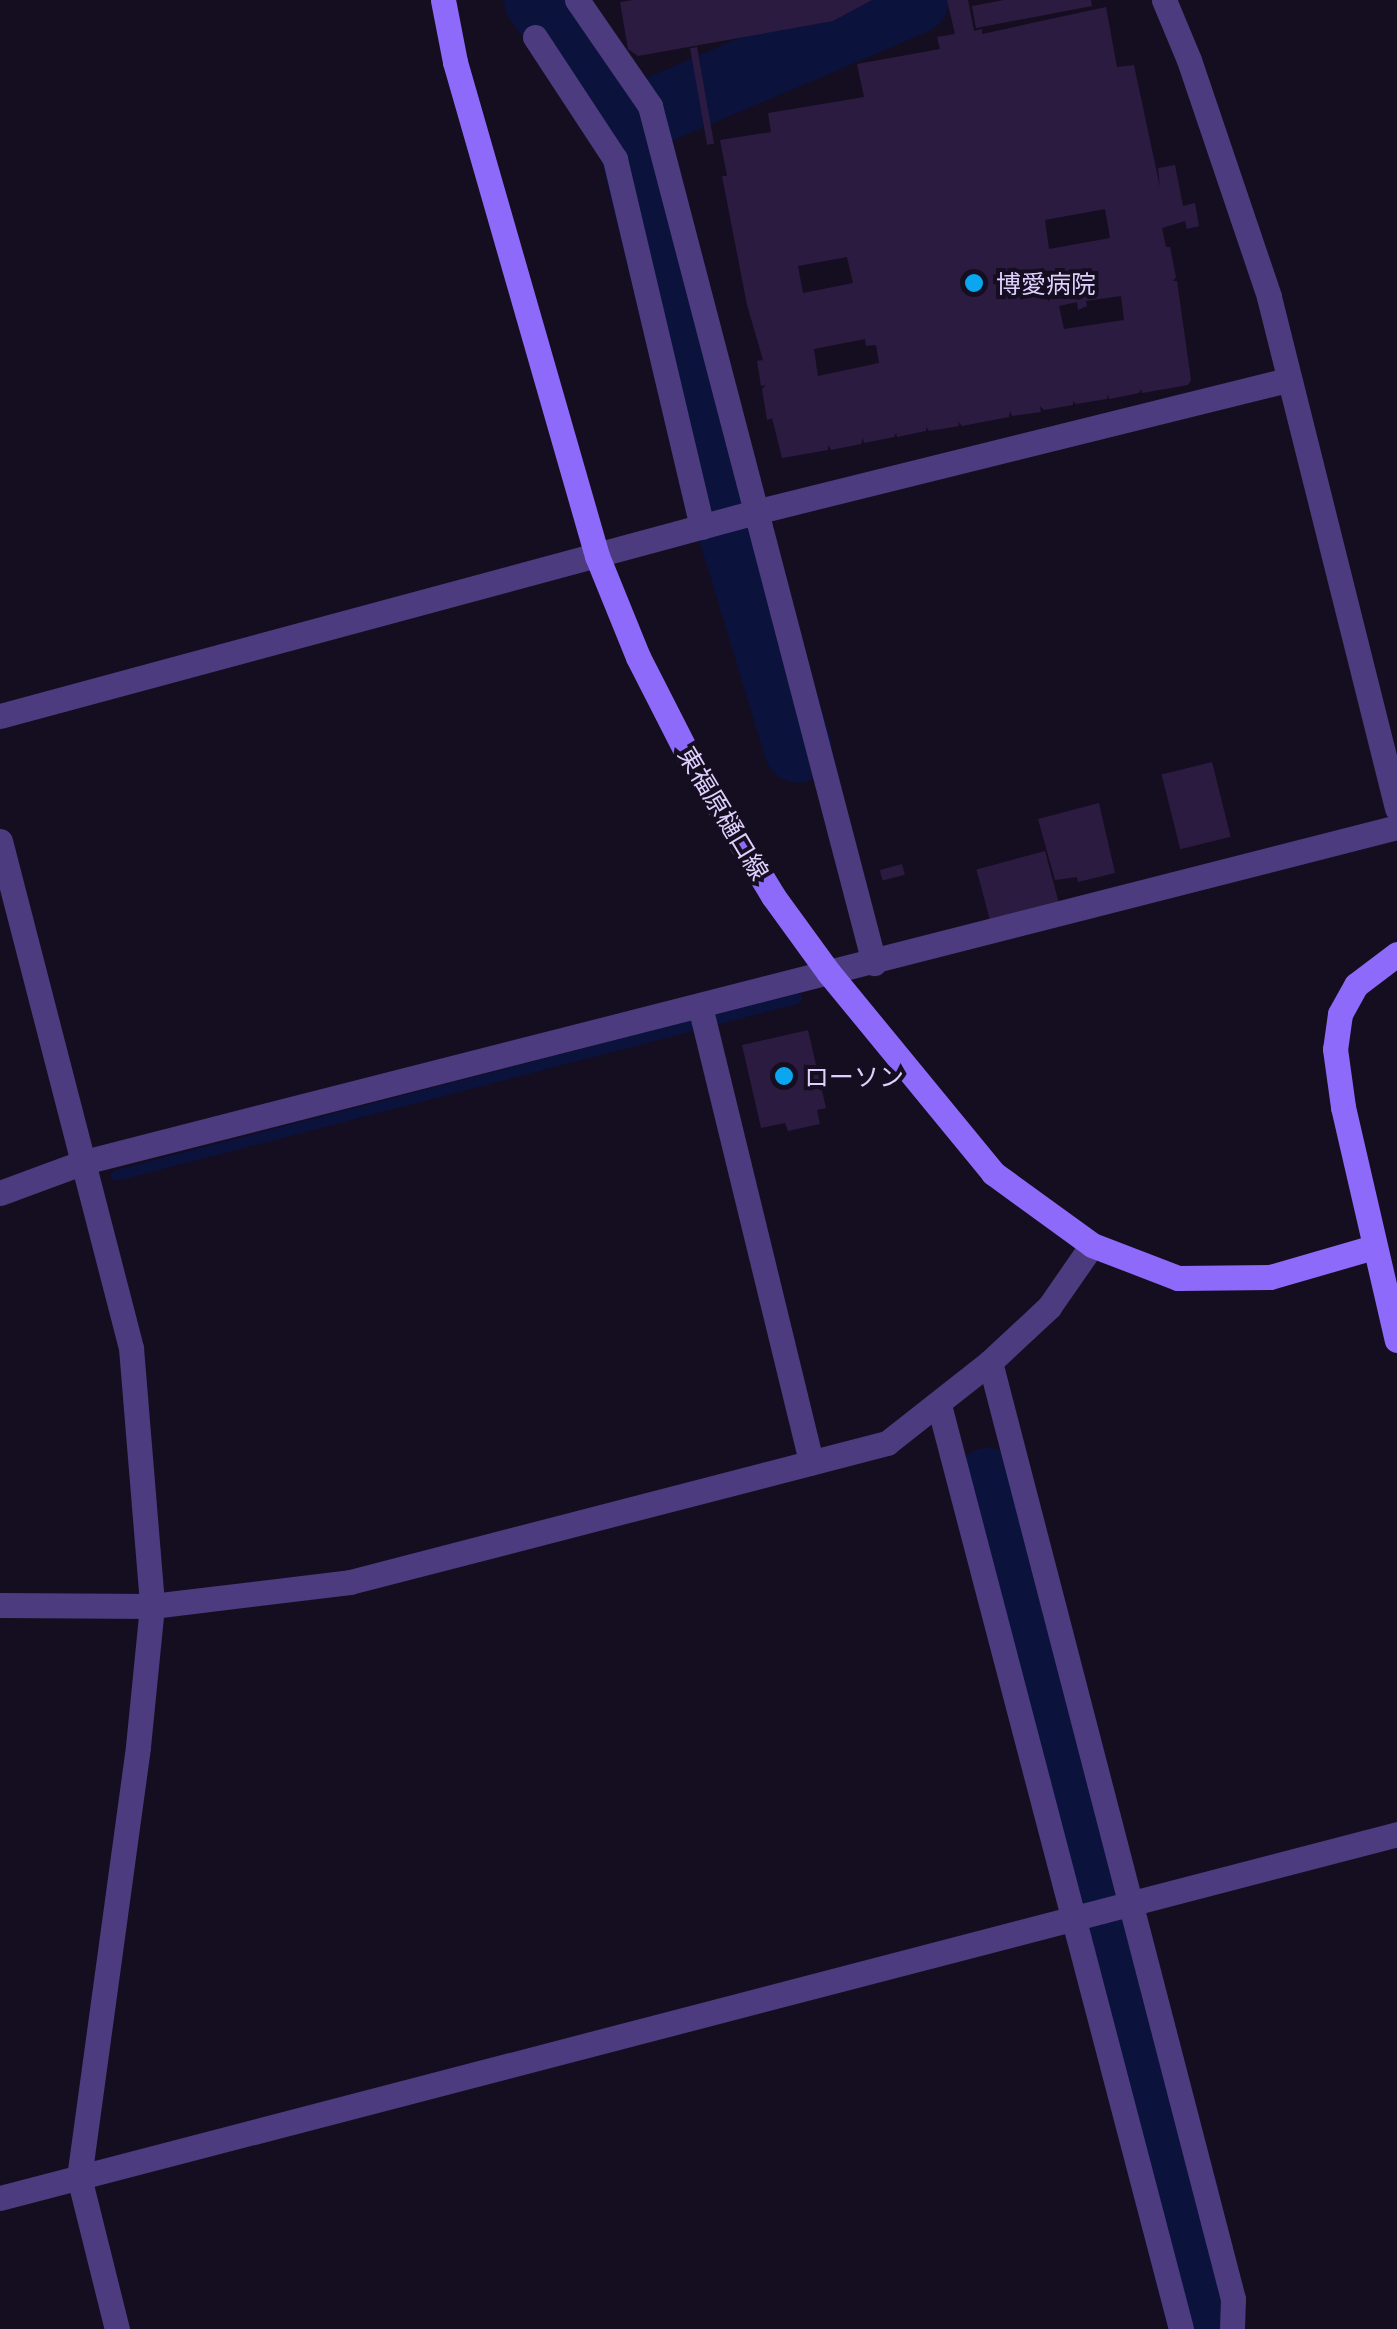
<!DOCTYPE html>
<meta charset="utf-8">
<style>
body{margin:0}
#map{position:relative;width:1397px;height:2329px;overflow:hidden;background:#150e20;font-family:"Open Sans","Noto Sans JP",sans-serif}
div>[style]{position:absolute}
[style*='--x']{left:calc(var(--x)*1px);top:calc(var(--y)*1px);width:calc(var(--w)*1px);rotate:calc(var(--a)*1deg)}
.stream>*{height:11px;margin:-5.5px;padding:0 5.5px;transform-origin:5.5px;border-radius:5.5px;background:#0b123c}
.river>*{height:68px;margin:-34px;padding:0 34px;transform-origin:34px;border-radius:34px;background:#0b123c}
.building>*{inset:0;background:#2b1b41;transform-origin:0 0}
.minor>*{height:25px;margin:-12.5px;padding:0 12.5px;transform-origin:12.5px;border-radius:12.5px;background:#4c3b7e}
.secondary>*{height:25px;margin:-12.5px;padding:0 12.5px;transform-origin:12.5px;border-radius:12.5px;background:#8d6af9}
.dots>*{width:28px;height:28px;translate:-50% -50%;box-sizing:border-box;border:5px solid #150e20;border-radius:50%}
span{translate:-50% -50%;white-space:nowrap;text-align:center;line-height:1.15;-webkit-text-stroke:8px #150e20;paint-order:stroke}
.poi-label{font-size:25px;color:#dfcffd}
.left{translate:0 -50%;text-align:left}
.street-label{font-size:25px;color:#dfcffd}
</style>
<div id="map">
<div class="stream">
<div style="--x:116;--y:1175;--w:703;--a:-14.59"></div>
</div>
<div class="river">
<div style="--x:538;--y:0;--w:152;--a:54.1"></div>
<div style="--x:627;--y:123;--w:363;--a:76"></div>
<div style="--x:715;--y:475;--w:286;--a:73.1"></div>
<div style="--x:627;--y:123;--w:313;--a:-23.1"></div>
<div style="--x:988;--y:1482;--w:874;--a:75.76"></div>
</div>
<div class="building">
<div style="clip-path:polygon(633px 0,872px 0,833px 21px,638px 56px,628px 49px,620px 2px)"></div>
<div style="clip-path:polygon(evenodd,947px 0,968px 0,974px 31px,982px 29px,982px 34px,1106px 7px,1117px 67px,1134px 65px,1160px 187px,1158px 168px,1175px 165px,1183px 206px,1195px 203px,1199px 226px,1187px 229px,1185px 221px,1162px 228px,1166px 247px,1170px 247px,1176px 277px,1173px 281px,1177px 281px,1191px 380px,1188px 385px,1142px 393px,1141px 389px,1139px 393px,1109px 399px,1108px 394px,1107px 399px,1076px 404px,1073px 401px,1073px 405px,1044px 410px,1040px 406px,1041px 412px,1012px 416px,1010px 411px,1009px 417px,962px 426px,958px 421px,959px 426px,929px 431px,926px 427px,926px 431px,897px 437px,896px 433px,894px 437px,864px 443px,863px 438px,861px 444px,831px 450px,828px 445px,828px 450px,782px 458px,772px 418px,767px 420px,762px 389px,766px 385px,761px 386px,757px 361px,763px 360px,747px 305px,722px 176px,727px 176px,720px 140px,771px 132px,768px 113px,864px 97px,857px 64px,940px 49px,937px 37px,955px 34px,947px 0,1105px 209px,1110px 238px,1049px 249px,1045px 220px,1105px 209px,947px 0,847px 257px,853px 283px,803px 293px,798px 266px,847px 257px,947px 0,1121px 296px,1124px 320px,1064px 329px,1059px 306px,1077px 302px,1078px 310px,1087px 306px,1086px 301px,1121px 296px,947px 0,865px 339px,866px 346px,876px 345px,879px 363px,818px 376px,814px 349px,865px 339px)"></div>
<div style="clip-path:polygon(1004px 0,1091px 0,1092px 6px,976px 28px,972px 6px)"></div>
<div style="left:697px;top:47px;width:98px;height:7px;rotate:80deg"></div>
<div style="left:1212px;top:762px;width:77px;height:52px;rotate:76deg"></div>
<div style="clip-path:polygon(1099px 803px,1115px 873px,1078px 882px,1077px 877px,1055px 880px,1038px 819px)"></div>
<div style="left:1045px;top:851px;width:52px;height:71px;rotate:75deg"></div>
<div style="left:902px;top:864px;width:11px;height:23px;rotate:75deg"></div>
<div style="clip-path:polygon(808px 1030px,826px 1108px,817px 1110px,820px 1124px,788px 1131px,785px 1123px,761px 1128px,742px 1045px)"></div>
</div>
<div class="minor">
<div style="--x:577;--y:0;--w:129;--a:55.4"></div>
<div style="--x:650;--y:106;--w:886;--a:75.35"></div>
<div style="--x:1164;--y:0;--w:65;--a:67.4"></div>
<div style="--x:1189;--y:60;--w:250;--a:71.3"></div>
<div style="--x:1269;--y:297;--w:527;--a:75.94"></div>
<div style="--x:535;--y:37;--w:146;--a:56.7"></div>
<div style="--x:615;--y:159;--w:378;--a:76.7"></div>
<div style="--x:0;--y:716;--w:786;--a:-15.11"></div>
<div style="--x:759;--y:511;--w:544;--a:-13.93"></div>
<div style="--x:0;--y:841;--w:524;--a:75.51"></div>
<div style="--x:131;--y:1348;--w:259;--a:85.3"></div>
<div style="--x:152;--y:1606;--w:142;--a:95.7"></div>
<div style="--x:138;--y:1747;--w:434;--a:97.8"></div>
<div style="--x:79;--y:2177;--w:157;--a:76"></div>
<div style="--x:700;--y:1006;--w:470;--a:76.3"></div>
<div style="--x:0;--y:1193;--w:90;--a:-20.3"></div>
<div style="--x:84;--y:1162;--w:1355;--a:-14.31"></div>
<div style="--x:990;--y:1362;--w:968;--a:75.46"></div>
<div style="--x:1233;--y:2299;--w:30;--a:92"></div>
<div style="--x:939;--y:1405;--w:955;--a:75.32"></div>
<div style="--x:0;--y:1605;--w:152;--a:0.4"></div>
<div style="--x:152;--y:1606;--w:199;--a:-6.9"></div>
<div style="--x:350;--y:1582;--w:555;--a:-14.51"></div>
<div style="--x:887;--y:1443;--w:131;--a:-38.2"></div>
<div style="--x:990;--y:1362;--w:81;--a:-43"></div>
<div style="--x:1049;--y:1307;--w:75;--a:-55.3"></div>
<div style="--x:0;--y:2198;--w:1444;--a:-14.6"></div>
</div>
<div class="secondary">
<div style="--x:443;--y:0;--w:63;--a:79"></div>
<div style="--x:455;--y:62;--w:514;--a:73.96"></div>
<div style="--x:597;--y:556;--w:109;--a:67.9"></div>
<div style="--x:638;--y:657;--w:110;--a:63"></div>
<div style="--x:688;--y:755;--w:165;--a:58.9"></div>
<div style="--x:773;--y:896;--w:95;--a:54"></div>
<div style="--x:829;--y:973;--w:259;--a:50.6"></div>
<div style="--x:993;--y:1173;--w:122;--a:36"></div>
<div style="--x:1092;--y:1245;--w:92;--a:21"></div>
<div style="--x:1178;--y:1278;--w:92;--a:-0.6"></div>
<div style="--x:1270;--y:1277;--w:108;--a:-16.1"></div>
<div style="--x:1397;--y:954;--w:51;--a:142.9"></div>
<div style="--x:1356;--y:985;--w:33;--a:119"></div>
<div style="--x:1340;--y:1014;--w:35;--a:98"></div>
<div style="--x:1335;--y:1049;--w:59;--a:82.1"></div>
<div style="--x:1343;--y:1107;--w:239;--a:77"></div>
</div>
<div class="dots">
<div style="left:974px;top:283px;background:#0aa6ef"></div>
<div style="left:784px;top:1076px;background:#0aa6ef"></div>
</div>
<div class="poi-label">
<span class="left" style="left:996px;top:283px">博愛病院</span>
<span class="left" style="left:804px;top:1076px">ローソン</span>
</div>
<div class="street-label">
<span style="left:724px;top:813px;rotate:59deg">東福原樋口線</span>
</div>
</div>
